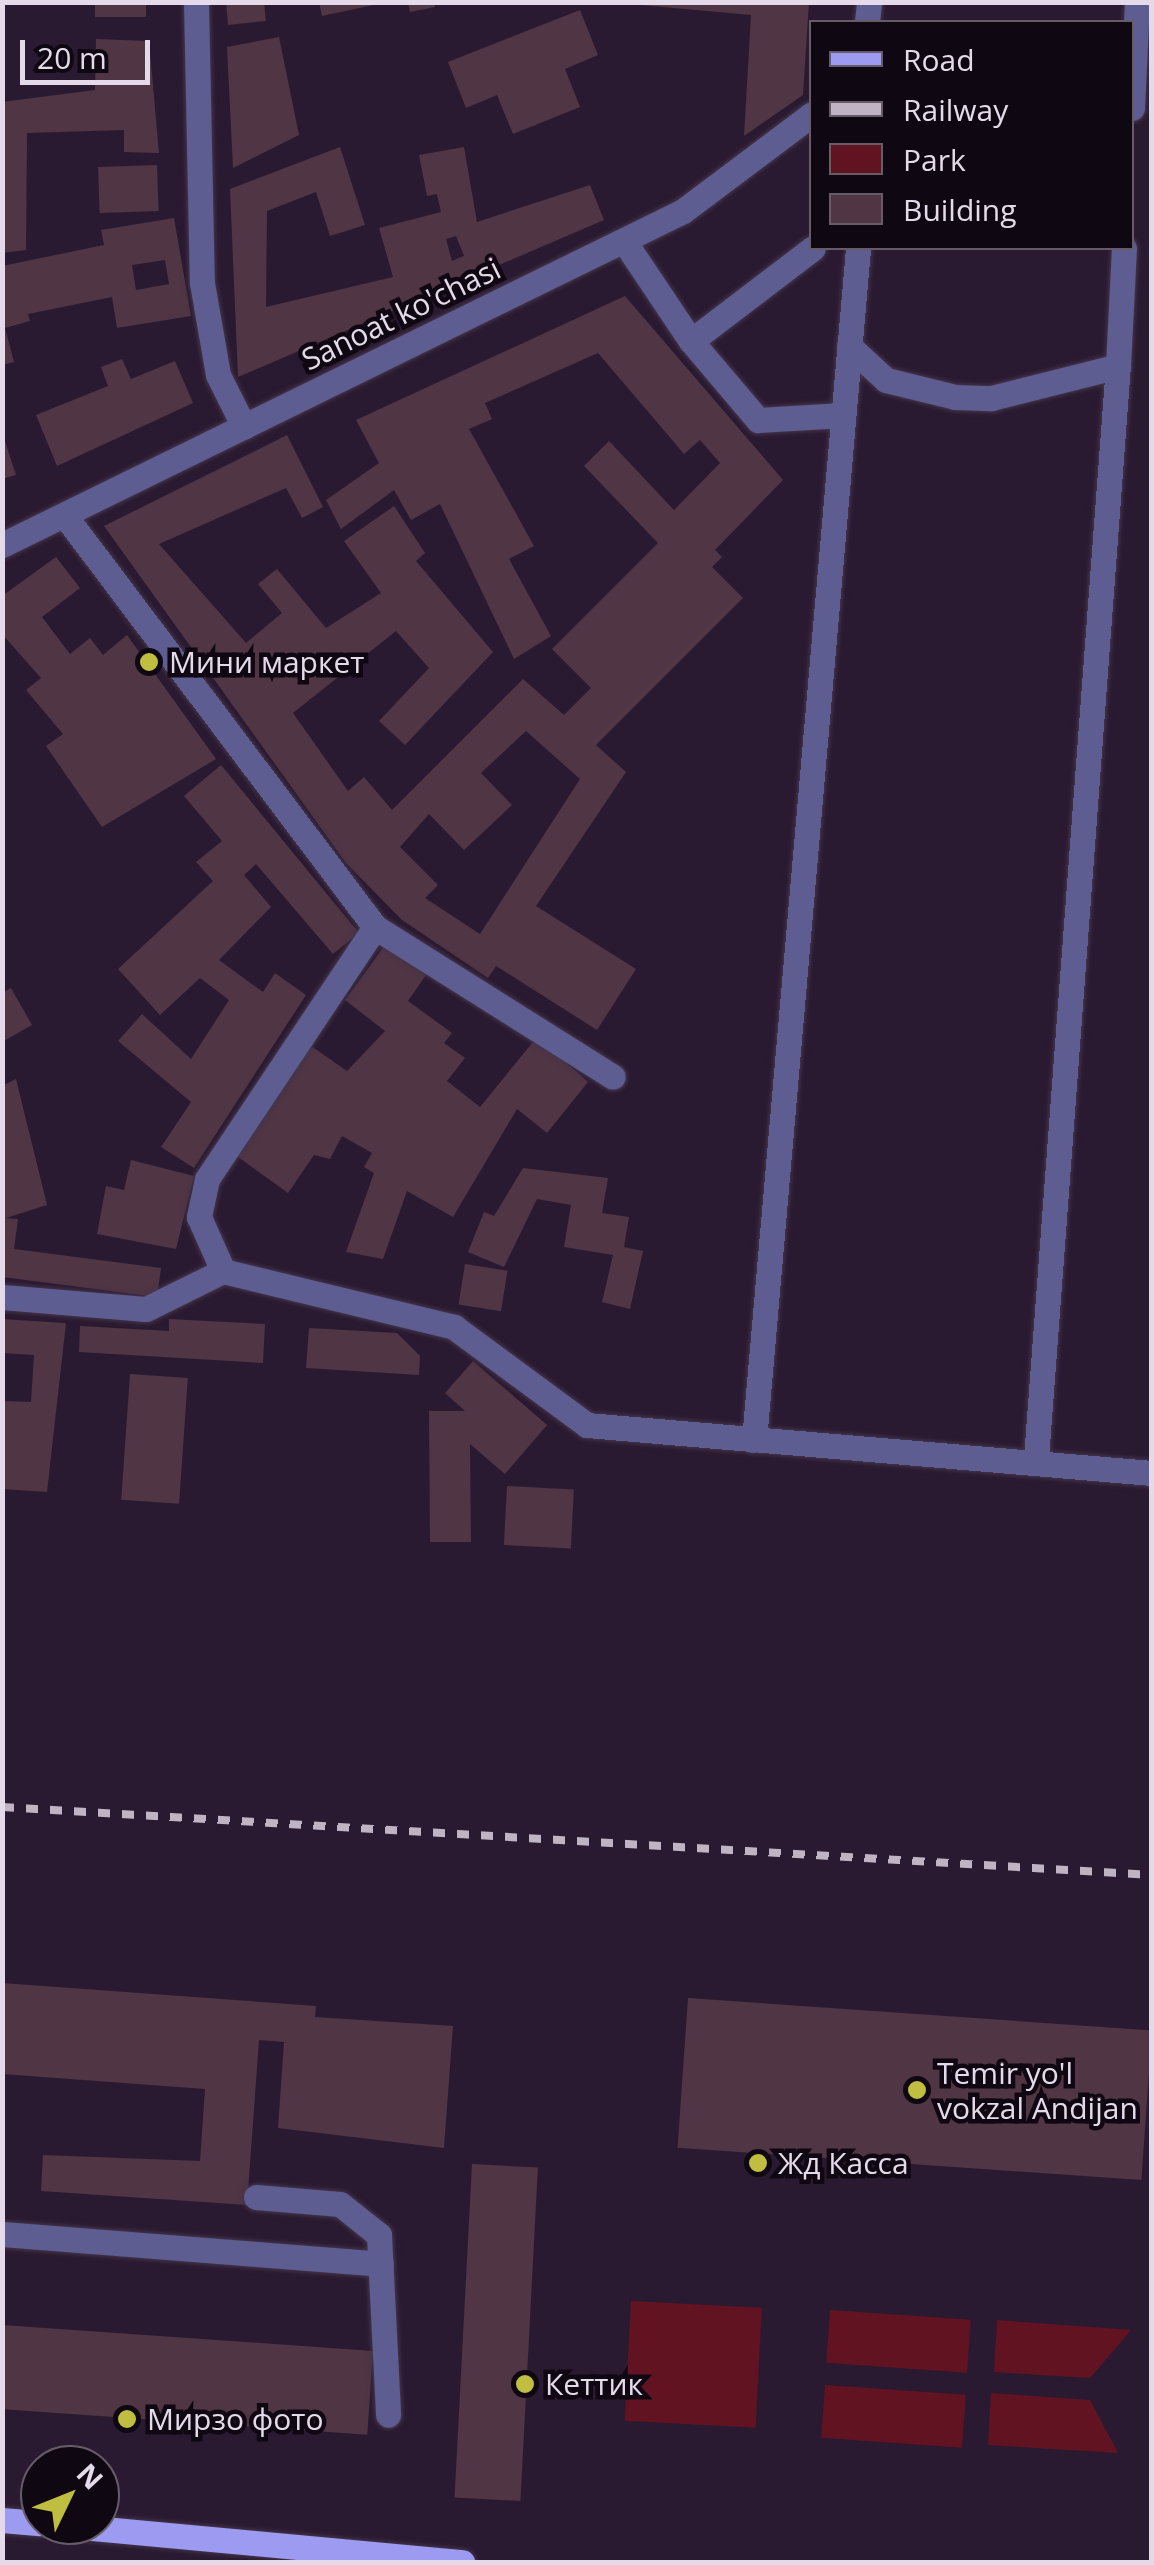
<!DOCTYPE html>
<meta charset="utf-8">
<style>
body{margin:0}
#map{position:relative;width:1154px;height:2565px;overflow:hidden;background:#2a1a31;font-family:"Open Sans",sans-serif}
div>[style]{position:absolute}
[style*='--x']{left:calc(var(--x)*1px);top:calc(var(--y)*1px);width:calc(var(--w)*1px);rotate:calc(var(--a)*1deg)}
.green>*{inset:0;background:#621321;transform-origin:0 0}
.building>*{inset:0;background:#503544;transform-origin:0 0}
.roads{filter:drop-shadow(0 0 2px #44354b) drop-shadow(0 0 2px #44354b)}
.service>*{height:25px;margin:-12.5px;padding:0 12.5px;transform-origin:12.5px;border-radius:12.5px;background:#5d5d91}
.minor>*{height:25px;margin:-12.5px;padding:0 12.5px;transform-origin:12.5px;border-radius:12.5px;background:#5d5d91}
.primary>*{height:25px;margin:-12.5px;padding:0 12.5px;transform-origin:12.5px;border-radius:12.5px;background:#9c9bf1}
.rail>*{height:8px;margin-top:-4px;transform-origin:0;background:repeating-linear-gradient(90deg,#bfb3c4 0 12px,transparent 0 24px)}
.dots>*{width:28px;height:28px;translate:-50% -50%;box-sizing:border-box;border:5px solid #0f0812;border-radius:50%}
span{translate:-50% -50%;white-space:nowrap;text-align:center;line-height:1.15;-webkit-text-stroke:9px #0f0812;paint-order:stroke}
.street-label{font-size:30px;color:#e5daea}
.poi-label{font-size:30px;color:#e5daea}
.left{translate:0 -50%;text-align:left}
.frame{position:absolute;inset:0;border:5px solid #e5daea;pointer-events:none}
.legend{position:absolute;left:809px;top:20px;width:325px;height:230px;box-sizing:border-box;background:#0f0812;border:2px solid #655c68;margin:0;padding:12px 18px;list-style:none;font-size:30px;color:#e5daea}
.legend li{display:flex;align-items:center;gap:20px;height:50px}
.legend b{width:50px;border:2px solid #655c68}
.north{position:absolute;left:20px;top:2445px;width:100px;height:100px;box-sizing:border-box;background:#0f0812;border:2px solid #655c68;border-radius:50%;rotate:47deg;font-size:28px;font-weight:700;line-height:40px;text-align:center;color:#e5daea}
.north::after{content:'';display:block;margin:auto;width:35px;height:45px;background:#c0be40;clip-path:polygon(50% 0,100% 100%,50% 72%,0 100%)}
.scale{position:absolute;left:20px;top:40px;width:130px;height:45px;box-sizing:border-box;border:5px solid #e5daea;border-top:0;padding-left:12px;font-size:30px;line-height:35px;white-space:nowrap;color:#e5daea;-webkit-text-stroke:8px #0f0812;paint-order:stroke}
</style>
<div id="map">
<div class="green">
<div style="left:631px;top:2301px;width:131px;height:120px;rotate:3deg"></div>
<div style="left:830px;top:2310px;width:141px;height:53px;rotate:4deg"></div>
<div style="clip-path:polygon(997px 2320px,1131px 2330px,1090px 2378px,994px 2372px)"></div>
<div style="left:825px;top:2385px;width:141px;height:53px;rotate:4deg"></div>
<div style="clip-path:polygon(991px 2393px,1090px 2400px,1118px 2453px,988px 2445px)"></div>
</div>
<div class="building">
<div style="left:95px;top:2px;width:51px;height:15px"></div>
<div style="clip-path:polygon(226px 2px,264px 2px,266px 21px,228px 25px)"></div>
<div style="clip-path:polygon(319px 2px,378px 2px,378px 4px,322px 16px)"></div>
<div style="clip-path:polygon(408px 2px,434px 2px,435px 7px,410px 12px)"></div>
<div style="clip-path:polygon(608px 2px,809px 2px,803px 95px,744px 136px,751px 15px)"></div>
<div style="clip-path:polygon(580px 10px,598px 55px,565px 69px,580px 107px,513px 134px,497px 95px,466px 108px,448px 62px)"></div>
<div style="clip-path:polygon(279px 37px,299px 135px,233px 168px,227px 47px)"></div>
<div style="clip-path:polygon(96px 39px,149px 41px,159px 153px,124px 152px,124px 130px,27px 133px,26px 250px,2px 253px,2px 102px,95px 90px)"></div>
<div style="clip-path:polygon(evenodd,340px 147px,365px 225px,330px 236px,316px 192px,267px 211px,266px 307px,393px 277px,379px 228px,441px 212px,437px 194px,427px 196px,419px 155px,464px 147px,477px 222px,590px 185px,604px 220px,238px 377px,230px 189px,340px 147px,456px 236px,464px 256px,452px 261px,446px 239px,456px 236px)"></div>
<div style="left:157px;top:165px;width:46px;height:59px;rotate:88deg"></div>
<div style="clip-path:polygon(evenodd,174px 218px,191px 316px,117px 328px,112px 297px,28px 314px,30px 321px,5px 328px,14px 362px,2px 365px,2px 266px,104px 245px,101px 230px,174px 218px,165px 260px,169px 284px,136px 290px,132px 265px,165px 260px)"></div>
<div style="clip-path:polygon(evenodd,625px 296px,783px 480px,715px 550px,722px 557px,712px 567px,743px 598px,596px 745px,626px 772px,536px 906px,636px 969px,597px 1030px,496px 966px,488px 978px,402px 920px,346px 863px,104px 526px,287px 435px,323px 507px,302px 518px,286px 488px,159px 544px,246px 643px,282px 613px,258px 584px,277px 569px,326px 628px,381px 593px,344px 541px,394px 506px,425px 553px,416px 561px,493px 652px,405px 745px,379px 721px,429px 668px,396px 631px,293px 713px,348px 791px,364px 777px,392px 810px,523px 679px,564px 715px,591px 688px,552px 649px,658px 543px,584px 466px,609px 441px,674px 510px,720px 463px,700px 440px,684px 454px,598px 353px,485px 403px,492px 419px,469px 429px,534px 546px,509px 559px,551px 636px,514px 659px,440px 504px,411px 520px,394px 490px,341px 529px,326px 500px,379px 463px,356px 420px,625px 296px,526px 731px,580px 779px,480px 934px,425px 898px,438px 885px,400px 847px,429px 814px,464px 850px,512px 805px,481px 773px,526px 731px)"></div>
<div style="clip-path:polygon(122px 359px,131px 379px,175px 361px,193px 403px,57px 466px,36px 415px,108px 386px,101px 367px)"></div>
<div style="clip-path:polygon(2px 432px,16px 475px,2px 479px)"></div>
<div style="clip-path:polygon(56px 557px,80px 588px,42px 617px,70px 654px,90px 638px,103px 655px,127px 635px,216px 759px,102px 827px,46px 746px,63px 734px,26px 690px,41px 678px,2px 634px,2px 596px)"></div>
<div style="clip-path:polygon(221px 765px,359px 933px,333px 954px,256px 864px,244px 875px,271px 907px,219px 960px,263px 992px,275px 973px,306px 995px,194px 1168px,161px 1147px,191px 1102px,118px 1041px,142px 1014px,191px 1059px,229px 1000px,200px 978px,160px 1015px,118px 969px,213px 881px,196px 862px,222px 841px,184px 796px)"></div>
<div style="clip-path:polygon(385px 945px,426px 975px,408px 1001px,452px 1033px,444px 1043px,465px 1058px,447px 1081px,480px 1107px,537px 1037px,588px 1082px,547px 1133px,517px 1109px,453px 1217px,407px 1191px,383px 1259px,346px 1252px,374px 1173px,364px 1167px,372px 1153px,342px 1136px,330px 1159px,314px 1155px,288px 1193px,234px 1154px,311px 1046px,347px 1071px,385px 1031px,345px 1000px)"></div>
<div style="clip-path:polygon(11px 988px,32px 1025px,2px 1042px,2px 993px)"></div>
<div style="clip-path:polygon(16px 1079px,47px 1205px,6px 1218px,18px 1219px,14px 1249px,161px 1268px,157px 1297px,2px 1277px,2px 1086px)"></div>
<div style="clip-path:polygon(131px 1160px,194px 1176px,176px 1249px,97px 1234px,106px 1186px,124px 1190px)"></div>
<div style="clip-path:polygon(523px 1168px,608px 1178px,602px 1213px,629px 1217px,624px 1247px,643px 1251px,630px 1309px,602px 1302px,613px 1255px,564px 1247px,571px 1205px,537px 1199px,504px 1267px,468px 1252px,484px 1212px,494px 1216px)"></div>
<div style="left:465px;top:1264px;width:43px;height:41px;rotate:9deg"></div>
<div style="clip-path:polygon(2px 1319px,66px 1323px,47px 1492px,2px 1489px,2px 1401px,31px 1402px,34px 1355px,2px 1353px)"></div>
<div style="clip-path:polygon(169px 1319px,265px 1324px,263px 1363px,79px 1352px,80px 1326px,169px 1331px)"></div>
<div style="clip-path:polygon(309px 1328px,397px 1333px,420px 1356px,419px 1375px,306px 1368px)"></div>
<div style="clip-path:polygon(473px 1361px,547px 1425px,505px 1474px,470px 1444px,471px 1542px,430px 1542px,429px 1411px,465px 1411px,445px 1393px)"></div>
<div style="left:130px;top:1374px;width:58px;height:126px;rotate:4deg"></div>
<div style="left:507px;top:1486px;width:67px;height:59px;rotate:3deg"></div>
<div style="clip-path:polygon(2px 1983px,316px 2006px,315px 2017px,453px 2026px,444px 2148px,278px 2128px,284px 2042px,259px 2040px,247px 2205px,41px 2191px,43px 2155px,200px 2161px,205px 2089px,2px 2074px)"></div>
<div style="left:688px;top:1998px;width:465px;height:150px;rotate:4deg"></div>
<div style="left:472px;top:2164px;width:66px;height:334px;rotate:3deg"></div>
<div style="left:2px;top:2325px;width:372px;height:84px;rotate:4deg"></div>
</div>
<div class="roads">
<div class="service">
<div style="--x:867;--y:22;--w:20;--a:-84"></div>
<div style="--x:1132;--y:108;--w:106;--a:-87.3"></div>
<div style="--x:624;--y:241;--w:120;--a:56.2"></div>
<div style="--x:691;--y:341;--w:153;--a:-37.3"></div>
<div style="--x:691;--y:341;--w:104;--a:49.7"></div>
<div style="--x:758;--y:420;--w:85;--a:-3.4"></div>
<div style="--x:849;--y:346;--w:50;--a:42.6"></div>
<div style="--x:886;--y:380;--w:71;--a:13.8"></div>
<div style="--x:955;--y:397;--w:36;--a:2"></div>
<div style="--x:991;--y:398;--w:131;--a:-14.1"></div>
<div style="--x:1118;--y:366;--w:118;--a:-87.1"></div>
<div style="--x:66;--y:517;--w:513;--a:53"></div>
<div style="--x:375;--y:927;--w:303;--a:123.7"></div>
<div style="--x:207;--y:1179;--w:39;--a:102"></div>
<div style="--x:199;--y:1217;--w:59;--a:66"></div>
<div style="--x:223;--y:1271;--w:238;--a:13.6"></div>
<div style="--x:454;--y:1327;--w:165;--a:36.4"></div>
<div style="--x:587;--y:1425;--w:567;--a:4.86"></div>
<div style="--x:375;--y:927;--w:281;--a:32.2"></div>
<div style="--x:2;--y:1297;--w:144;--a:4.8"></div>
<div style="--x:146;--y:1309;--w:86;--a:-26.3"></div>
<div style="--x:754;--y:1440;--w:1197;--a:-85.01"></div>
<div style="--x:1036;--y:1458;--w:1095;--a:-85.71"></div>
<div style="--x:256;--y:2197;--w:84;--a:4.8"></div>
<div style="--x:340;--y:2204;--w:50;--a:38.5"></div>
<div style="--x:379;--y:2235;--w:180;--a:87.1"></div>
<div style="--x:2;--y:2234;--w:380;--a:4.5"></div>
</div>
<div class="minor">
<div style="--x:196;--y:2;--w:281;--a:88.8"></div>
<div style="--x:202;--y:283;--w:93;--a:80.1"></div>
<div style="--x:218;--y:375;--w:58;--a:63.4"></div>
<div style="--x:2;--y:545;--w:758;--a:-26.13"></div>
<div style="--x:683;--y:211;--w:161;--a:-36.9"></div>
</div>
<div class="primary">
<div style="--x:2;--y:2520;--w:38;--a:5"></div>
<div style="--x:60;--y:2525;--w:404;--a:5.3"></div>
</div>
</div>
<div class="rail">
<div style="--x:2;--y:1807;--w:1152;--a:3.38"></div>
</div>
<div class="dots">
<div style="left:149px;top:662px;background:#c0be40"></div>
<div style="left:917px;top:2090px;background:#c0be40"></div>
<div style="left:758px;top:2163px;background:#c0be40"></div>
<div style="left:525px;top:2384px;background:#c0be40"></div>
<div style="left:127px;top:2419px;background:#c0be40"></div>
</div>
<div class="street-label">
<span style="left:401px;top:314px;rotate:-26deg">Sanoat ko'chasi</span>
</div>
<div class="poi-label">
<span class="left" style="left:169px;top:662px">Мини маркет</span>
<span class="left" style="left:937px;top:2090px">Temir yo'l<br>vokzal Andijan</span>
<span class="left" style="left:778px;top:2163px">Жд Касса</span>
<span class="left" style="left:545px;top:2384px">Кеттик</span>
<span class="left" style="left:147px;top:2419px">Мирзо фото</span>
</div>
<div class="frame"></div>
<ul class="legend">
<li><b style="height:12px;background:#9c9bf1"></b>Road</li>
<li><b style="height:12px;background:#bfb3c4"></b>Railway</li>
<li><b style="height:28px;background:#621321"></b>Park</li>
<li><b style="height:28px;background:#503544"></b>Building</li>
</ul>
<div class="north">N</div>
<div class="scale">20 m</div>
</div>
